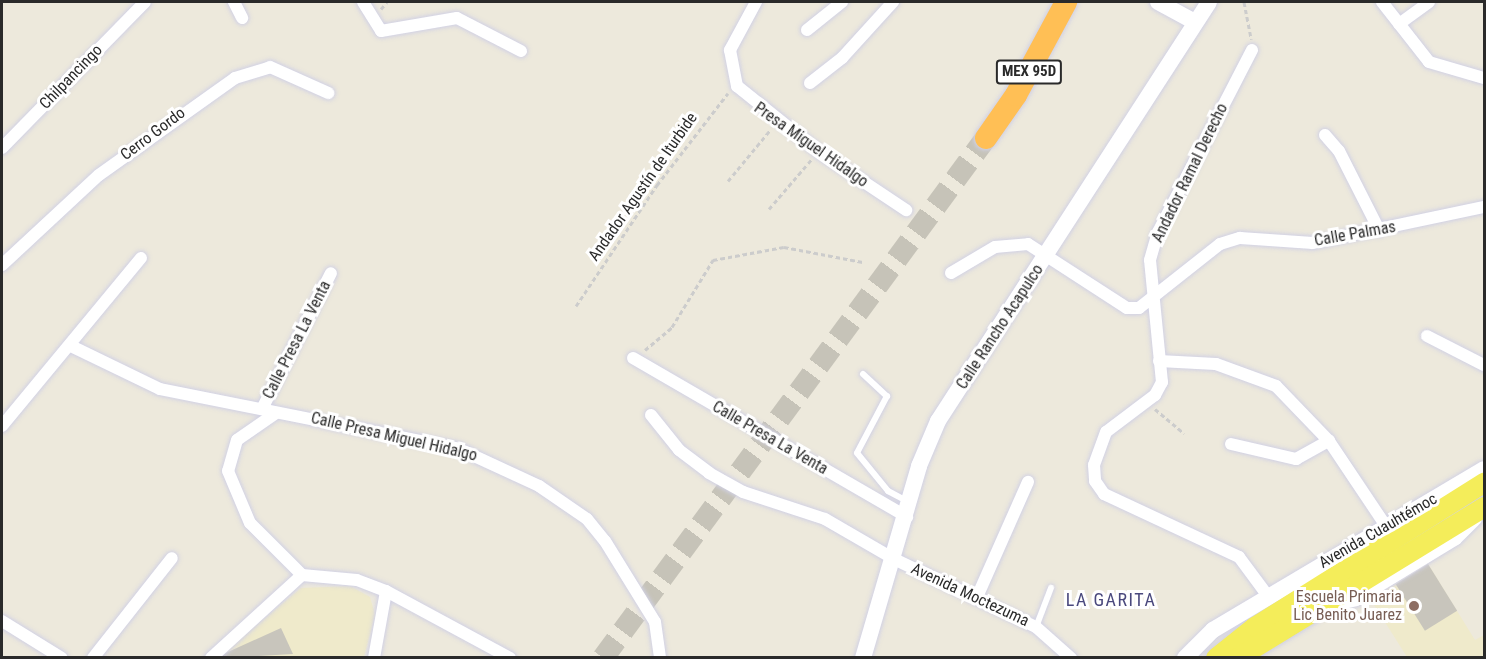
<!DOCTYPE html>
<meta charset="utf-8">
<style>
body{margin:0}
#map{position:relative;width:1486px;height:659px;overflow:hidden;background:#ede9dc;font-family:"Roboto Condensed",sans-serif}
div>[style]{position:absolute}
[style*='--x']{left:calc(var(--x)*1px);top:calc(var(--y)*1px);width:calc(var(--w)*1px);rotate:calc(var(--a)*1deg)}
.education>*{inset:0;background:#efeacb}
.building>*{inset:0;background:#c8c5bc;transform-origin:0 0}
.highway-tunnel>*{height:22px;margin-top:-11px;transform-origin:0;background:repeating-linear-gradient(90deg,#c6c3b8 0 22px,transparent 0 33px)}
.path>*{height:3px;margin-top:-1.5px;transform-origin:0;background:repeating-linear-gradient(90deg,#ccc 0 4.5px,transparent 0 7.5px)}
.roads{filter:drop-shadow(0 0 2px #d1d1e4) drop-shadow(0 0 2px #d1d1e4)}
.lane>*{height:6px;margin:-3px;padding:0 3px;transform-origin:3px;border-radius:3px;background:#fff}
.street>*{height:12px;margin:-6px;padding:0 6px;transform-origin:6px;border-radius:6px;background:#fff}
.secondary>*{height:16px;margin:-8px;padding:0 8px;transform-origin:8px;border-radius:8px;background:#fff}
.primary>*{height:20px;margin:-10px;padding:0 10px;transform-origin:10px;border-radius:10px;background:#f4ed5a}
.highway>*{height:22px;margin:-11px;padding:0 11px;transform-origin:11px;border-radius:11px;background:#ffbf55}
.dots>*{width:16px;height:16px;translate:-50% -50%;box-sizing:border-box;border:3px solid #fff;border-radius:50%}
span{translate:-50% -50%;white-space:nowrap;text-align:center;line-height:1.15;-webkit-text-stroke:6px #fff;paint-order:stroke}
.shield-label span{padding:2px 4px;background:#fff;border:2px solid;border-radius:4px;-webkit-text-stroke-width:0}
.shield-label{font-size:15px;color:#2a2a2a;font-weight:700}
.street-label{font-size:16px;color:#2a2a2a}
.education-label{font-size:16px;color:#785e54}
.right{translate:-100% -50%;text-align:right}
.neighbourhood-label{font-size:18px;color:#4a497d;letter-spacing:1.5px}
.frame{position:absolute;inset:0;border:3px solid #2a2a2a;pointer-events:none}
</style>
<div id="map">
<div class="education">
<div style="clip-path:polygon(1428px 564px,1475px 640px,1484px 635px,1484px 657px,1407px 657px,1371px 600px)"></div>
<div style="clip-path:polygon(350px 586px,370px 597px,375px 615px,364px 657px,217px 658px,301px 588px)"></div>
</div>
<div class="building">
<div style="left:1428px;top:564px;width:55px;height:38px;rotate:58deg"></div>
<div style="clip-path:polygon(281px 628px,293px 654px,220px 658px,219px 656px)"></div>
</div>
<div class="highway-tunnel">
<div style="--x:603;--y:658;--w:646;--a:-53.63"></div>
</div>
<div class="path">
<div style="--x:1244;--y:2;--w:38;--a:79"></div>
<div style="--x:381;--y:9;--w:9;--a:-49"></div>
<div style="--x:728;--y:181;--w:67;--a:-50.4"></div>
<div style="--x:769;--y:209;--w:65;--a:-49.4"></div>
<div style="--x:576;--y:306;--w:146;--a:-56.2"></div>
<div style="--x:657;--y:185;--w:116;--a:-52.3"></div>
<div style="--x:645;--y:350;--w:35;--a:-40"></div>
<div style="--x:672;--y:327;--w:79;--a:-58.5"></div>
<div style="--x:713;--y:260;--w:72;--a:-10.4"></div>
<div style="--x:784;--y:247;--w:80;--a:10.8"></div>
<div style="--x:1155;--y:409;--w:38;--a:40"></div>
</div>
<div class="roads">
<div class="lane">
<div style="--x:863;--y:374;--w:33;--a:43"></div>
<div style="--x:887;--y:396;--w:64;--a:117.8"></div>
<div style="--x:857;--y:453;--w:49;--a:50.8"></div>
<div style="--x:888;--y:491;--w:21;--a:28"></div>
<div style="--x:1036;--y:627;--w:42;--a:-69"></div>
</div>
<div class="street">
<div style="--x:234;--y:2;--w:18;--a:63"></div>
<div style="--x:363;--y:2;--w:34;--a:58"></div>
<div style="--x:381;--y:31;--w:77;--a:-9.7"></div>
<div style="--x:457;--y:18;--w:72;--a:27.3"></div>
<div style="--x:756;--y:2;--w:55;--a:118.4"></div>
<div style="--x:730;--y:50;--w:37;--a:79"></div>
<div style="--x:737;--y:86;--w:105;--a:38.8"></div>
<div style="--x:819;--y:152;--w:105;--a:33.7"></div>
<div style="--x:1382;--y:2;--w:76;--a:51.9"></div>
<div style="--x:1429;--y:62;--w:57;--a:16.2"></div>
<div style="--x:1399;--y:24;--w:37;--a:-36"></div>
<div style="--x:807;--y:30;--w:45;--a:-38.7"></div>
<div style="--x:1252;--y:50;--w:205;--a:117.3"></div>
<div style="--x:1158;--y:232;--w:29;--a:106"></div>
<div style="--x:1150;--y:260;--w:123;--a:84.4"></div>
<div style="--x:1162;--y:382;--w:15;--a:118"></div>
<div style="--x:1155;--y:395;--w:61;--a:142.9"></div>
<div style="--x:1106;--y:432;--w:35;--a:110"></div>
<div style="--x:1094;--y:465;--w:16;--a:86"></div>
<div style="--x:1095;--y:481;--w:16;--a:55"></div>
<div style="--x:1104;--y:494;--w:149;--a:25"></div>
<div style="--x:1239;--y:557;--w:49;--a:53.4"></div>
<div style="--x:810;--y:83;--w:41;--a:-38"></div>
<div style="--x:842;--y:58;--w:76;--a:-47.7"></div>
<div style="--x:1325;--y:135;--w:21;--a:49"></div>
<div style="--x:1339;--y:151;--w:89;--a:63.1"></div>
<div style="--x:2;--y:148;--w:204;--a:-45.6"></div>
<div style="--x:2;--y:265;--w:132;--a:-42.9"></div>
<div style="--x:99;--y:175;--w:167;--a:-35.5"></div>
<div style="--x:235;--y:78;--w:37;--a:-17"></div>
<div style="--x:270;--y:67;--w:64;--a:24.1"></div>
<div style="--x:951;--y:273;--w:51;--a:-30.6"></div>
<div style="--x:995;--y:247;--w:33;--a:-5"></div>
<div style="--x:1028;--y:244;--w:118;--a:32.9"></div>
<div style="--x:1127;--y:308;--w:12;--a:0"></div>
<div style="--x:1139;--y:308;--w:103;--a:-38.3"></div>
<div style="--x:1220;--y:244;--w:21;--a:-17"></div>
<div style="--x:1240;--y:238;--w:73;--a:3.9"></div>
<div style="--x:1313;--y:243;--w:175;--a:-11.9"></div>
<div style="--x:1427;--y:336;--w:64;--a:27"></div>
<div style="--x:71;--y:346;--w:99;--a:25.8"></div>
<div style="--x:160;--y:389;--w:305;--a:11.3"></div>
<div style="--x:459;--y:449;--w:88;--a:24.8"></div>
<div style="--x:539;--y:486;--w:58;--a:34.5"></div>
<div style="--x:587;--y:519;--w:28;--a:51"></div>
<div style="--x:605;--y:541;--w:95;--a:58.3"></div>
<div style="--x:655;--y:622;--w:36;--a:82"></div>
<div style="--x:633;--y:358;--w:317;--a:30.1"></div>
<div style="--x:1159;--y:361;--w:57;--a:3"></div>
<div style="--x:1216;--y:364;--w:64;--a:20.1"></div>
<div style="--x:1276;--y:386;--w:76;--a:46.1"></div>
<div style="--x:1329;--y:441;--w:102;--a:56.2"></div>
<div style="--x:263;--y:407;--w:150;--a:-63.1"></div>
<div style="--x:276;--y:413;--w:47;--a:145.3"></div>
<div style="--x:237;--y:440;--w:32;--a:106"></div>
<div style="--x:228;--y:471;--w:56;--a:67.1"></div>
<div style="--x:250;--y:523;--w:74;--a:45"></div>
<div style="--x:651;--y:415;--w:45;--a:51.3"></div>
<div style="--x:679;--y:450;--w:38;--a:37"></div>
<div style="--x:709;--y:473;--w:39;--a:29"></div>
<div style="--x:743;--y:492;--w:86;--a:18.2"></div>
<div style="--x:825;--y:519;--w:80;--a:30.1"></div>
<div style="--x:894;--y:559;--w:157;--a:25.6"></div>
<div style="--x:1036;--y:627;--w:47;--a:41.5"></div>
<div style="--x:2;--y:426;--w:218;--a:-50.4"></div>
<div style="--x:1231;--y:444;--w:67;--a:13"></div>
<div style="--x:1296;--y:459;--w:38;--a:-29"></div>
<div style="--x:302;--y:575;--w:55;--a:5.2"></div>
<div style="--x:357;--y:580;--w:31;--a:21"></div>
<div style="--x:386;--y:591;--w:141;--a:28.4"></div>
<div style="--x:977;--y:597;--w:126;--a:-66.1"></div>
<div style="--x:1331;--y:606;--w:26;--a:-13"></div>
<div style="--x:1356;--y:600;--w:117;--a:-31.4"></div>
<div style="--x:1456;--y:539;--w:28;--a:-45"></div>
<div style="--x:2;--y:621;--w:70;--a:31.7"></div>
<div style="--x:93;--y:658;--w:127;--a:-51.7"></div>
<div style="--x:211;--y:658;--w:123;--a:-42.4"></div>
<div style="--x:374;--y:658;--w:68;--a:-79.8"></div>
</div>
<div class="secondary">
<div style="--x:1158;--y:2;--w:42;--a:28.4"></div>
<div style="--x:863;--y:658;--w:200;--a:-73.7"></div>
<div style="--x:919;--y:466;--w:49;--a:-67.1"></div>
<div style="--x:938;--y:421;--w:499;--a:-57.1"></div>
<div style="--x:1185;--y:658;--w:40;--a:-45"></div>
<div style="--x:1213;--y:630;--w:315;--a:-30.7"></div>
</div>
<div class="primary">
<div style="--x:1216;--y:658;--w:50;--a:-38.5"></div>
<div style="--x:1255;--y:627;--w:271;--a:-32.2"></div>
<div style="--x:1238;--y:658;--w:289;--a:-31.5"></div>
</div>
<div class="highway">
<div style="--x:986;--y:138;--w:52;--a:-55.1"></div>
<div style="--x:1016;--y:95;--w:106;--a:-61.7"></div>
</div>
</div>
<div class="dots">
<div style="left:1414px;top:606px;background:#8d6e63"></div>
</div>
<div class="shield-label">
<span style="left:1029px;top:72px">MEX 95D</span>
</div>
<div class="street-label">
<span style="left:71px;top:77px;rotate:-46deg">Chilpancingo</span>
<span style="left:153px;top:134px;rotate:-37deg">Cerro Gordo</span>
<span style="left:811px;top:145px;rotate:35deg">Presa Miguel Hidalgo</span>
<span style="left:1190px;top:173px;rotate:-64deg">Andador Ramal Derecho</span>
<span style="left:643px;top:187px;rotate:-55deg">Andador Agustín de Iturbide</span>
<span style="left:1355px;top:234px;rotate:-10deg">Calle Palmas</span>
<span style="left:1000px;top:327px;rotate:-57deg">Calle Rancho Acapulco</span>
<span style="left:297px;top:340px;rotate:-63deg">Calle Presa La Venta</span>
<span style="left:394px;top:437px;rotate:13deg">Calle Presa Miguel Hidalgo</span>
<span style="left:770px;top:438px;rotate:30deg">Calle Presa La Venta</span>
<span style="left:1378px;top:531px;rotate:-30deg">Avenida Cuauhtémoc</span>
<span style="left:970px;top:595px;rotate:25deg">Avenida Moctezuma</span>
</div>
<div class="education-label">
<span class="right" style="left:1402px;top:606px">Escuela Primaria<br>Lic Benito Juarez</span>
</div>
<div class="neighbourhood-label">
<span style="left:1111px;top:600px">LA GARITA</span>
</div>
<div class="frame"></div>
</div>
